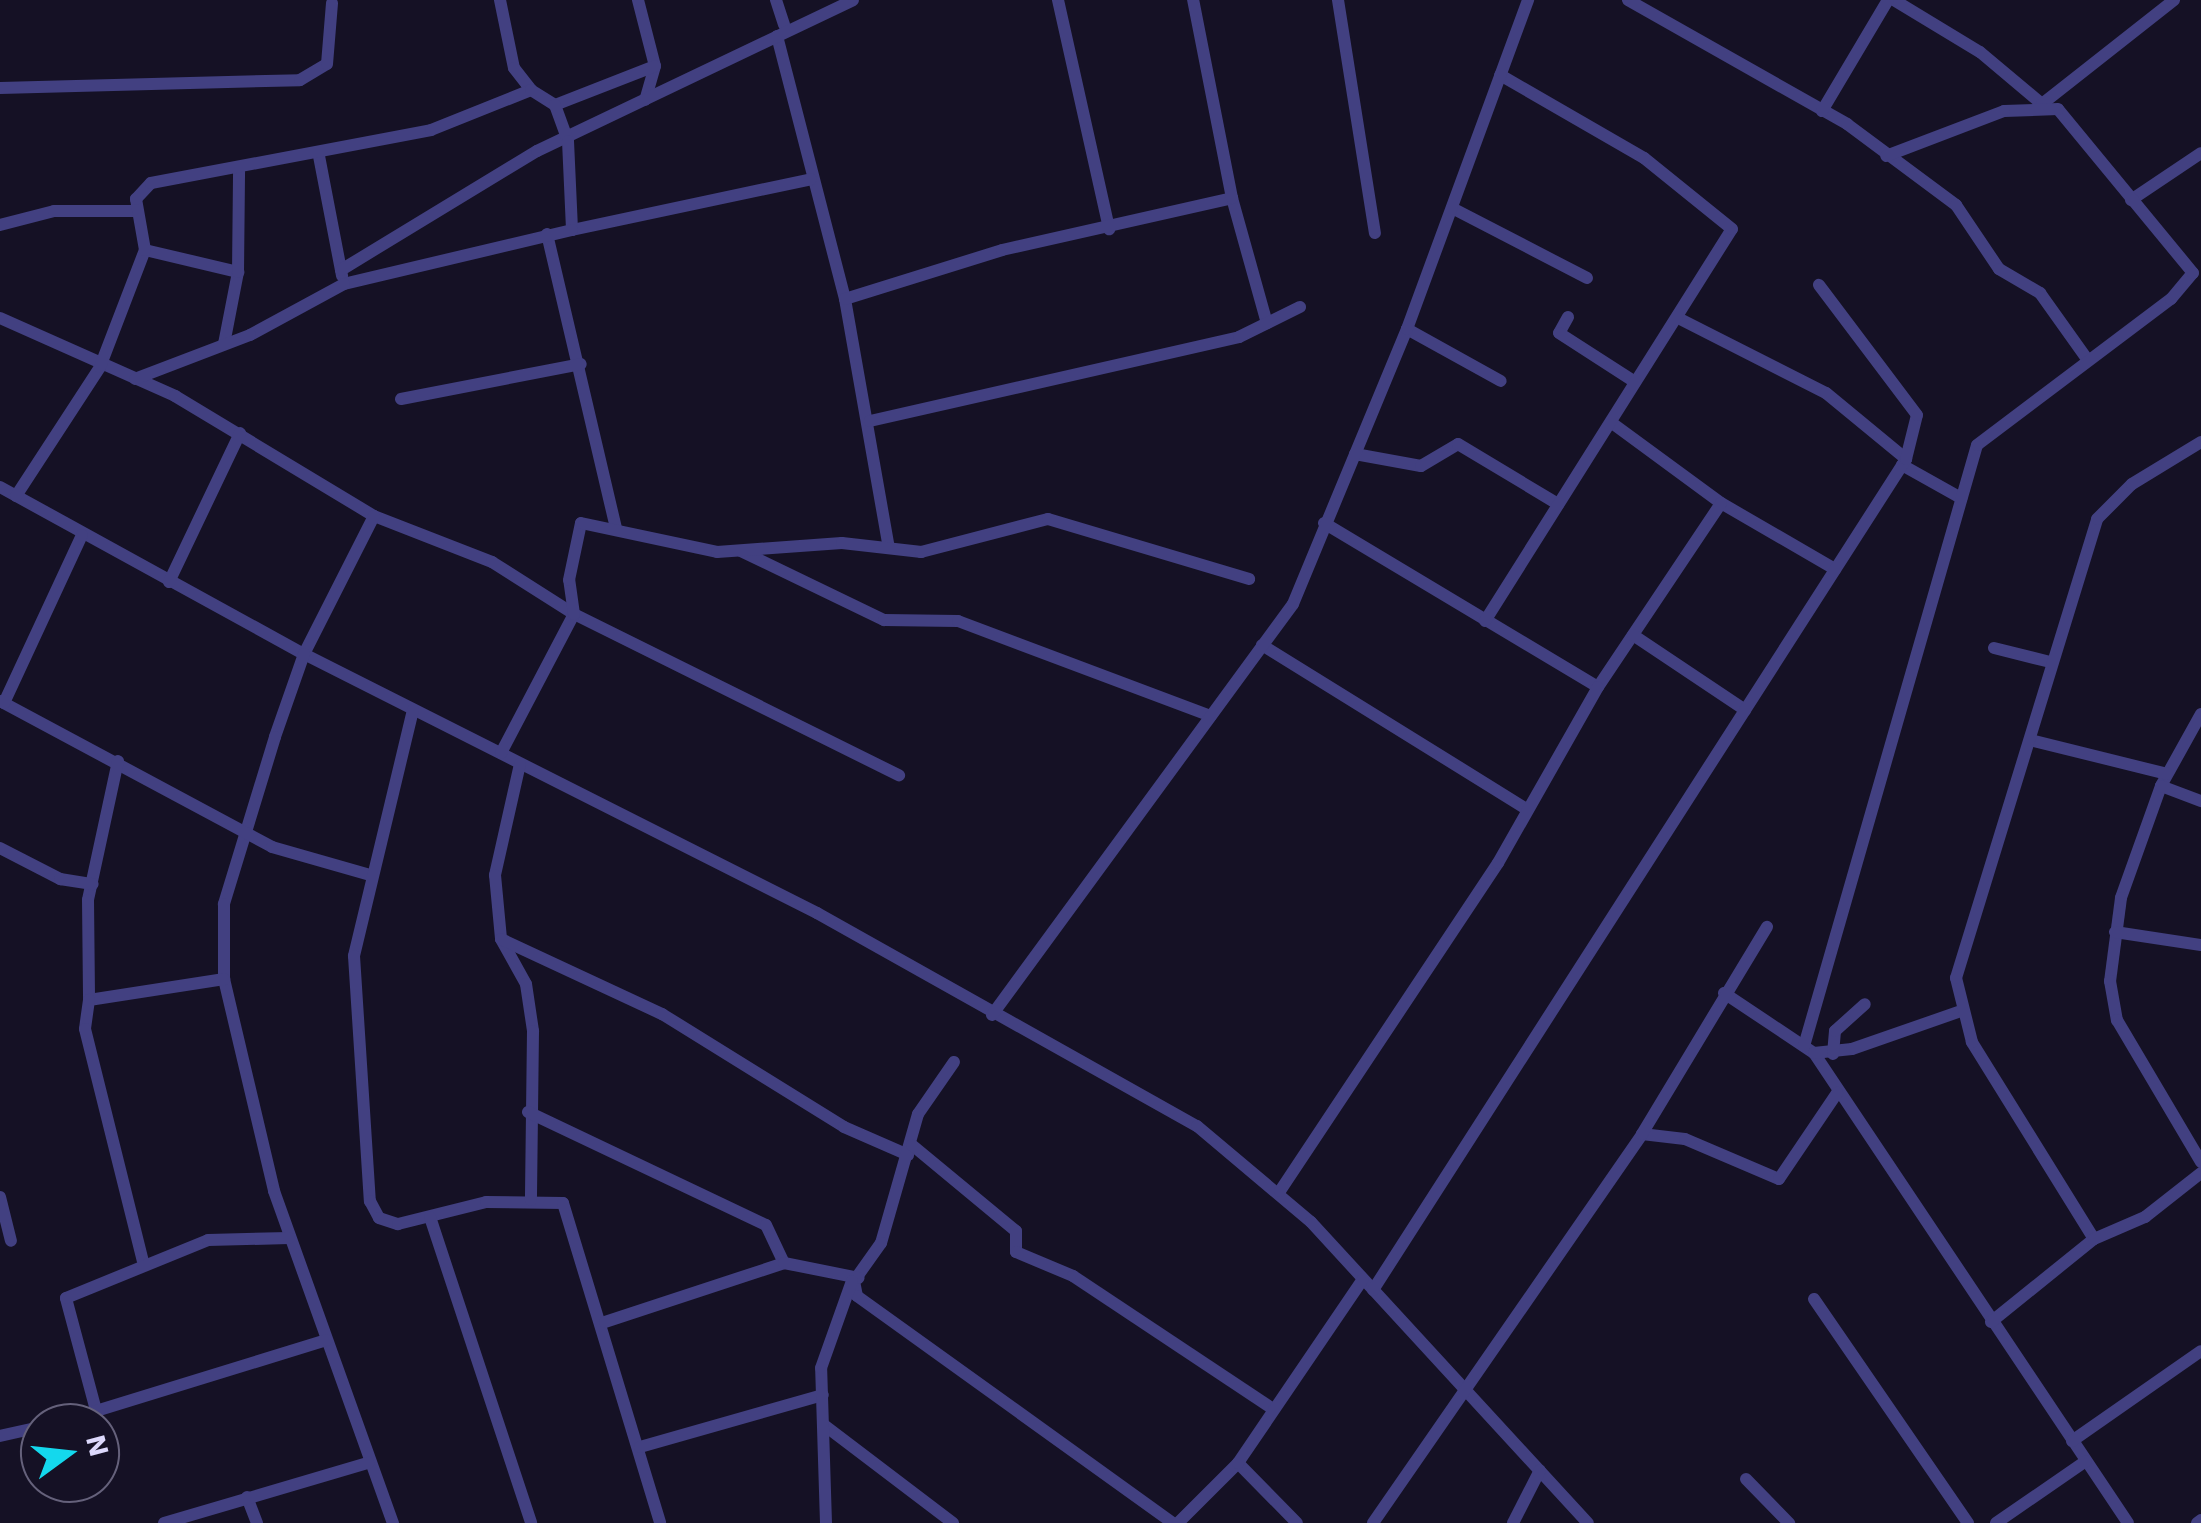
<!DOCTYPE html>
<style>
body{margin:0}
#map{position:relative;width:2201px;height:1523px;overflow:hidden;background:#151125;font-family:"Work Sans",sans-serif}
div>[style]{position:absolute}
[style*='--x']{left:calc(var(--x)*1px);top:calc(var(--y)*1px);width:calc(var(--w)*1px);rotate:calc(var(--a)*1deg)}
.minor>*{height:12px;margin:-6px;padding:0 6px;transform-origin:6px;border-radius:6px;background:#424081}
span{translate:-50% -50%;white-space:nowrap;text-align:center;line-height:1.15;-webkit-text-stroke:8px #151125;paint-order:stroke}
.north{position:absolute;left:20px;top:1403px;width:100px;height:100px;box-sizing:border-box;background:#151125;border:2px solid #65617b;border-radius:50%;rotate:75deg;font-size:28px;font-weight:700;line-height:40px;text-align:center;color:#dcd8fc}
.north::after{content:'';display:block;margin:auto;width:35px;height:45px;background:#14d8ed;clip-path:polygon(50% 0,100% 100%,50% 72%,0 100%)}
</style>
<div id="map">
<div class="minor">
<div style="--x:500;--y:0;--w:69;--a:78.4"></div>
<div style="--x:514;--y:68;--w:28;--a:52"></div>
<div style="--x:638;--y:0;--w:68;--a:75.6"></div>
<div style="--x:655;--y:66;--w:35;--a:106"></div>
<div style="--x:776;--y:0;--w:26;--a:72"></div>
<div style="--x:1058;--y:0;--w:235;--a:77.4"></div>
<div style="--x:1338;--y:0;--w:236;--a:81"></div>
<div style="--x:1628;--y:0;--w:252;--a:29.5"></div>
<div style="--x:1847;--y:124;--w:136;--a:36.6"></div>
<div style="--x:1956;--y:205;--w:77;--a:56.1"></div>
<div style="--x:1999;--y:269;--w:48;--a:30.3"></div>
<div style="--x:2040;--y:293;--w:81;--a:54.5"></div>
<div style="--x:1894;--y:0;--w:100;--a:31.2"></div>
<div style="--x:1980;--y:52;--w:81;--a:40"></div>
<div style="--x:2042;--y:104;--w:168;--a:-38.2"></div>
<div style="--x:777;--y:36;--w:272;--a:75.5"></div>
<div style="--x:845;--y:299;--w:248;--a:80"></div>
<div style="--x:0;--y:88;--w:300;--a:-1.5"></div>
<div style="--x:300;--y:80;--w:31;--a:-31"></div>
<div style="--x:327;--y:64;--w:61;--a:-85.3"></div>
<div style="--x:555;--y:105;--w:107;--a:-21.3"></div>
<div style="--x:1822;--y:111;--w:129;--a:-59.3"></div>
<div style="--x:319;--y:156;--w:122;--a:79.1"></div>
<div style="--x:1232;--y:198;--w:130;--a:74.4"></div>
<div style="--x:2131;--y:200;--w:84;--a:-33.9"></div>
<div style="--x:1452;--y:208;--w:152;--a:27.4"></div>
<div style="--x:0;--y:225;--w:56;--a:-14.5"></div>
<div style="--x:54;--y:211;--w:82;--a:0"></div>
<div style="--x:572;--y:230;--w:244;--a:-12"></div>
<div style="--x:547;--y:234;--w:303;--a:76.8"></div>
<div style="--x:145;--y:250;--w:96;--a:13.3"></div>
<div style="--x:341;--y:270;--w:229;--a:-31.3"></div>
<div style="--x:537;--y:151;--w:350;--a:-25.5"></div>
<div style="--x:845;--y:299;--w:164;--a:-17.3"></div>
<div style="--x:1002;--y:250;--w:236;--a:-12.7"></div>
<div style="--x:1232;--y:198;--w:202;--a:-101.1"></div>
<div style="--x:1568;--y:317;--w:18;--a:119"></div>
<div style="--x:1559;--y:333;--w:87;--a:32.8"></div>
<div style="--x:0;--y:318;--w:192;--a:24"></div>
<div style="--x:175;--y:396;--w:232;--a:31.1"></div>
<div style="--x:374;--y:516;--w:127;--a:21.3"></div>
<div style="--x:492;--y:562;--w:97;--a:32.4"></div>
<div style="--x:574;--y:614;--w:363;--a:26.4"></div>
<div style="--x:1682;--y:320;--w:161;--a:26.9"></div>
<div style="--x:1826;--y:393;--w:104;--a:39.5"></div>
<div style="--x:1407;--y:329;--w:107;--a:29"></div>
<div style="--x:224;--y:344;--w:73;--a:-79"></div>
<div style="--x:238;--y:272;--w:100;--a:-89.4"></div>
<div style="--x:401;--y:399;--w:183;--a:-11"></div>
<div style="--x:870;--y:421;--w:378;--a:-12.8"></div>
<div style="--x:1239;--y:337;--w:68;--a:-26.2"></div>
<div style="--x:1612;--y:423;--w:135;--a:36.3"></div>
<div style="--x:1721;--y:503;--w:132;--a:30.1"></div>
<div style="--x:1355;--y:454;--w:67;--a:10.3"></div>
<div style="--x:1421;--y:466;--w:43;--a:-30.7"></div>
<div style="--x:1458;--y:444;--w:117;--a:31"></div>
<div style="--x:1902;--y:465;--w:68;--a:29.2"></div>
<div style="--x:0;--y:487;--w:347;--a:28.8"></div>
<div style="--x:304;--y:654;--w:575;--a:26.79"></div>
<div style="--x:817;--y:913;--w:436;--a:29.3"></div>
<div style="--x:1197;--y:1126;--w:149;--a:40.1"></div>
<div style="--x:1311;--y:1222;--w:409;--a:47.4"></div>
<div style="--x:16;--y:496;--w:154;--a:-56.9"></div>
<div style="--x:100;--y:367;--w:125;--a:-69"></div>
<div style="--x:145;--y:250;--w:52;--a:-100"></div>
<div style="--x:136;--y:199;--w:22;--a:-47"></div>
<div style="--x:151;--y:183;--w:285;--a:-10.7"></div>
<div style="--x:431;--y:130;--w:108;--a:-21.8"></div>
<div style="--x:531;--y:90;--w:28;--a:32"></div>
<div style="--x:555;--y:105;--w:38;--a:70"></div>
<div style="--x:568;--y:141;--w:89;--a:87.4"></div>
<div style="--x:572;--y:230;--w:234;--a:166.7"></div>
<div style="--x:344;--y:284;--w:107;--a:151.5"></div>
<div style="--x:250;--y:335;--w:123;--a:159.1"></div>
<div style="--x:374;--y:516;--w:155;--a:116.9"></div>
<div style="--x:304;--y:654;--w:88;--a:109.3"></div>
<div style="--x:275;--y:737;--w:175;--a:107"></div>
<div style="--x:224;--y:904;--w:75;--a:90"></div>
<div style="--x:224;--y:979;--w:218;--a:76.7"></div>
<div style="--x:274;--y:1191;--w:353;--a:70.3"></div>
<div style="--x:1324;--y:523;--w:319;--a:30.9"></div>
<div style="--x:1598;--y:687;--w:221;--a:-56.2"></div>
<div style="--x:741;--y:551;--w:159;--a:25.8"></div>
<div style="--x:884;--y:620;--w:74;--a:0.8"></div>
<div style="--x:958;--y:621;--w:270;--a:20.6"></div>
<div style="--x:169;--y:582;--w:165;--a:-64.5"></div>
<div style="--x:1485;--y:621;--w:463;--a:-57.8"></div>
<div style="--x:1732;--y:229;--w:113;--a:-141.1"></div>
<div style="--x:1644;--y:158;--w:166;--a:-150"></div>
<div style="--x:1633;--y:635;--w:135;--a:33.8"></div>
<div style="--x:1262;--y:645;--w:311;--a:31.8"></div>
<div style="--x:1994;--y:648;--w:58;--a:14"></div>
<div style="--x:0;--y:701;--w:309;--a:28.2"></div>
<div style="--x:272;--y:847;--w:102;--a:15.9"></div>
<div style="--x:4;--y:703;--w:185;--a:-65.1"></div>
<div style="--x:413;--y:710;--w:253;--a:103.5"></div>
<div style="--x:354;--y:956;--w:246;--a:86.3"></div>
<div style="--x:370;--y:1201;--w:19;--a:62"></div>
<div style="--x:379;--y:1218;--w:20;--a:18"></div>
<div style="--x:398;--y:1224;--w:91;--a:-14"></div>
<div style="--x:486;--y:1202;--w:77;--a:0.7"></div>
<div style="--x:563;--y:1203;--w:334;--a:73.1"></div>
<div style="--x:2201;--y:714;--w:82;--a:119.1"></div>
<div style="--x:2161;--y:786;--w:119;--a:109.7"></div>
<div style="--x:2121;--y:898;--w:84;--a:97.5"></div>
<div style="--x:2110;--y:981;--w:40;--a:80"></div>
<div style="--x:2117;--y:1020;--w:165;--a:59.4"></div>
<div style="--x:2030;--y:740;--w:141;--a:13.9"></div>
<div style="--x:501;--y:753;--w:157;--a:-62.3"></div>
<div style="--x:574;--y:614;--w:34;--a:-98"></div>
<div style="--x:569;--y:580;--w:58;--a:-78.1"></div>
<div style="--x:581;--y:523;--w:139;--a:12"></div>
<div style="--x:717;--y:552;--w:125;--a:-4.1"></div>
<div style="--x:842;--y:543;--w:80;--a:6.5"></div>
<div style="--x:921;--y:552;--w:131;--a:-14.6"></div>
<div style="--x:1048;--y:519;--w:210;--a:16.6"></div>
<div style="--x:118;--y:761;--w:142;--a:102.2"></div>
<div style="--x:88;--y:900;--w:100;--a:89.4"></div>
<div style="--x:89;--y:1000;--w:137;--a:-8.8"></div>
<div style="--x:520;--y:764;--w:114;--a:102.7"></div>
<div style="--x:495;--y:875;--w:64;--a:84.6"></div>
<div style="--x:501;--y:939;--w:51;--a:60.9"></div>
<div style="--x:526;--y:984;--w:48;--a:81.5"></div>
<div style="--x:533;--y:1031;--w:169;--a:90.7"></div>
<div style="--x:2161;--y:786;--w:43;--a:20.6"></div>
<div style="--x:0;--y:848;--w:68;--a:27.3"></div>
<div style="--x:60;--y:879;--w:33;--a:9"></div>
<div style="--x:2115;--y:932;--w:87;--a:8.6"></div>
<div style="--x:501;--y:939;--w:178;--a:25"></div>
<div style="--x:662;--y:1014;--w:214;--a:31.8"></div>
<div style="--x:844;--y:1127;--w:70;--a:23.6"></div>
<div style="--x:1724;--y:993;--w:108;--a:33.7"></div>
<div style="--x:1814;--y:1053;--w:565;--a:56.25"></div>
<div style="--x:89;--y:1000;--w:29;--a:98"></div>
<div style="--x:85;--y:1029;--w:239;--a:76"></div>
<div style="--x:992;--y:1015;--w:509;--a:-53.78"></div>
<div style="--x:1293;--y:604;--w:298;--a:-67.5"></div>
<div style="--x:1407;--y:329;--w:351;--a:-69.8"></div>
<div style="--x:1804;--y:1046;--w:625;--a:-73.94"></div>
<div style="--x:1977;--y:445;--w:243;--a:-37"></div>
<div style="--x:2171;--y:299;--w:34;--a:-50"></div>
<div style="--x:2193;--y:273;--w:212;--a:-129.5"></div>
<div style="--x:2058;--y:109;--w:54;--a:177.9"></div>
<div style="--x:2004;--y:111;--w:126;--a:159.1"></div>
<div style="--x:1814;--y:1053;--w:38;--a:-6"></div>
<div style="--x:1852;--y:1049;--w:115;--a:-19.2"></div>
<div style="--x:1833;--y:1054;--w:23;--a:-85"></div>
<div style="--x:1835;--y:1031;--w:40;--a:-42"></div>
<div style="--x:954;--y:1062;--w:63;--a:124.7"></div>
<div style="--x:918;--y:1114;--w:134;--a:106"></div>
<div style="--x:881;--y:1243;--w:47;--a:125.4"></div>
<div style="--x:854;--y:1281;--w:15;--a:79"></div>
<div style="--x:857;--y:1296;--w:389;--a:35.7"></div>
<div style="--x:528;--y:1112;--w:263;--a:25.4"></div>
<div style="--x:766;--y:1225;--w:42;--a:64.7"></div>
<div style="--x:1642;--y:1134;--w:43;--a:6.6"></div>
<div style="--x:1685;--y:1139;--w:102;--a:23.1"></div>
<div style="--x:1779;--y:1179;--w:104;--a:-56"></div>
<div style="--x:912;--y:1145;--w:135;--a:39.6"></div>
<div style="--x:1016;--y:1231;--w:21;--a:90"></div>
<div style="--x:1016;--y:1252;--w:62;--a:22.8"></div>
<div style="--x:1073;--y:1276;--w:237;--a:33.6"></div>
<div style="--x:1280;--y:1191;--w:394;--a:-56.4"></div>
<div style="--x:1498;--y:863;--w:202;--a:-60.4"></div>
<div style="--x:0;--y:1197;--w:45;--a:76"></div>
<div style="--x:430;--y:1217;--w:322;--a:71.7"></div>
<div style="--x:2094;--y:1239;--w:232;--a:-121.8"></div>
<div style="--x:1972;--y:1042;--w:66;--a:-104"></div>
<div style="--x:1956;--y:978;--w:480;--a:-72.9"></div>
<div style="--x:2097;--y:519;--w:49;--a:-45"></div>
<div style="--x:2132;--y:484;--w:81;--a:-31.3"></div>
<div style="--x:1373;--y:1290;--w:987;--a:-57.32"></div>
<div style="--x:1906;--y:459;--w:45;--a:-76"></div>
<div style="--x:1917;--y:415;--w:163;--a:-127"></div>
<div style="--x:1814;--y:1299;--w:272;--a:55.5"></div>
<div style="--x:605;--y:1322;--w:188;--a:-18.2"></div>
<div style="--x:784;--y:1263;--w:76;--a:11.3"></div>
<div style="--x:1991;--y:1322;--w:132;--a:-38.9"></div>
<div style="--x:2094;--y:1239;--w:56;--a:-23.3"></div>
<div style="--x:2145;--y:1217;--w:71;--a:-38.2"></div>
<div style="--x:97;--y:1414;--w:120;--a:-105"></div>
<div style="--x:66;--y:1298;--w:153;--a:-22.2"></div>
<div style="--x:208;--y:1240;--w:81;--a:-1.4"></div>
<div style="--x:57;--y:1423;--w:282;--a:-17.1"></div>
<div style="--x:824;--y:1425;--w:162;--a:37.2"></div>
<div style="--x:0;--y:1436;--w:41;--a:-12.7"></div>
<div style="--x:2072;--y:1441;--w:157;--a:-34.9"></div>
<div style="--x:640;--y:1447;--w:190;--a:-15.9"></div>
<div style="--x:1238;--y:1463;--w:84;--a:45.5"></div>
<div style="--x:1746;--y:1479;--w:62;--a:45.7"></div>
<div style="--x:247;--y:1497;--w:28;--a:69"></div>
<div style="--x:164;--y:1523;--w:213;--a:-16.4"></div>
<div style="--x:826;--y:1523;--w:155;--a:-91.8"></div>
<div style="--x:821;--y:1368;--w:92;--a:-70.4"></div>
<div style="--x:1178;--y:1523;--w:85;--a:-45"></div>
<div style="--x:1238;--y:1463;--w:222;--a:-55.8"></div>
<div style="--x:1373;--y:1523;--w:473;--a:-55.3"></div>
<div style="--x:1642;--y:1134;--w:242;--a:-58.9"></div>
<div style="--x:1513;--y:1523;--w:59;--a:-63"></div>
<div style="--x:1996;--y:1523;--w:109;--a:-34.6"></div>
<div style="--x:2197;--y:1523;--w:5;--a:-37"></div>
</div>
<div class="north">N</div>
</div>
